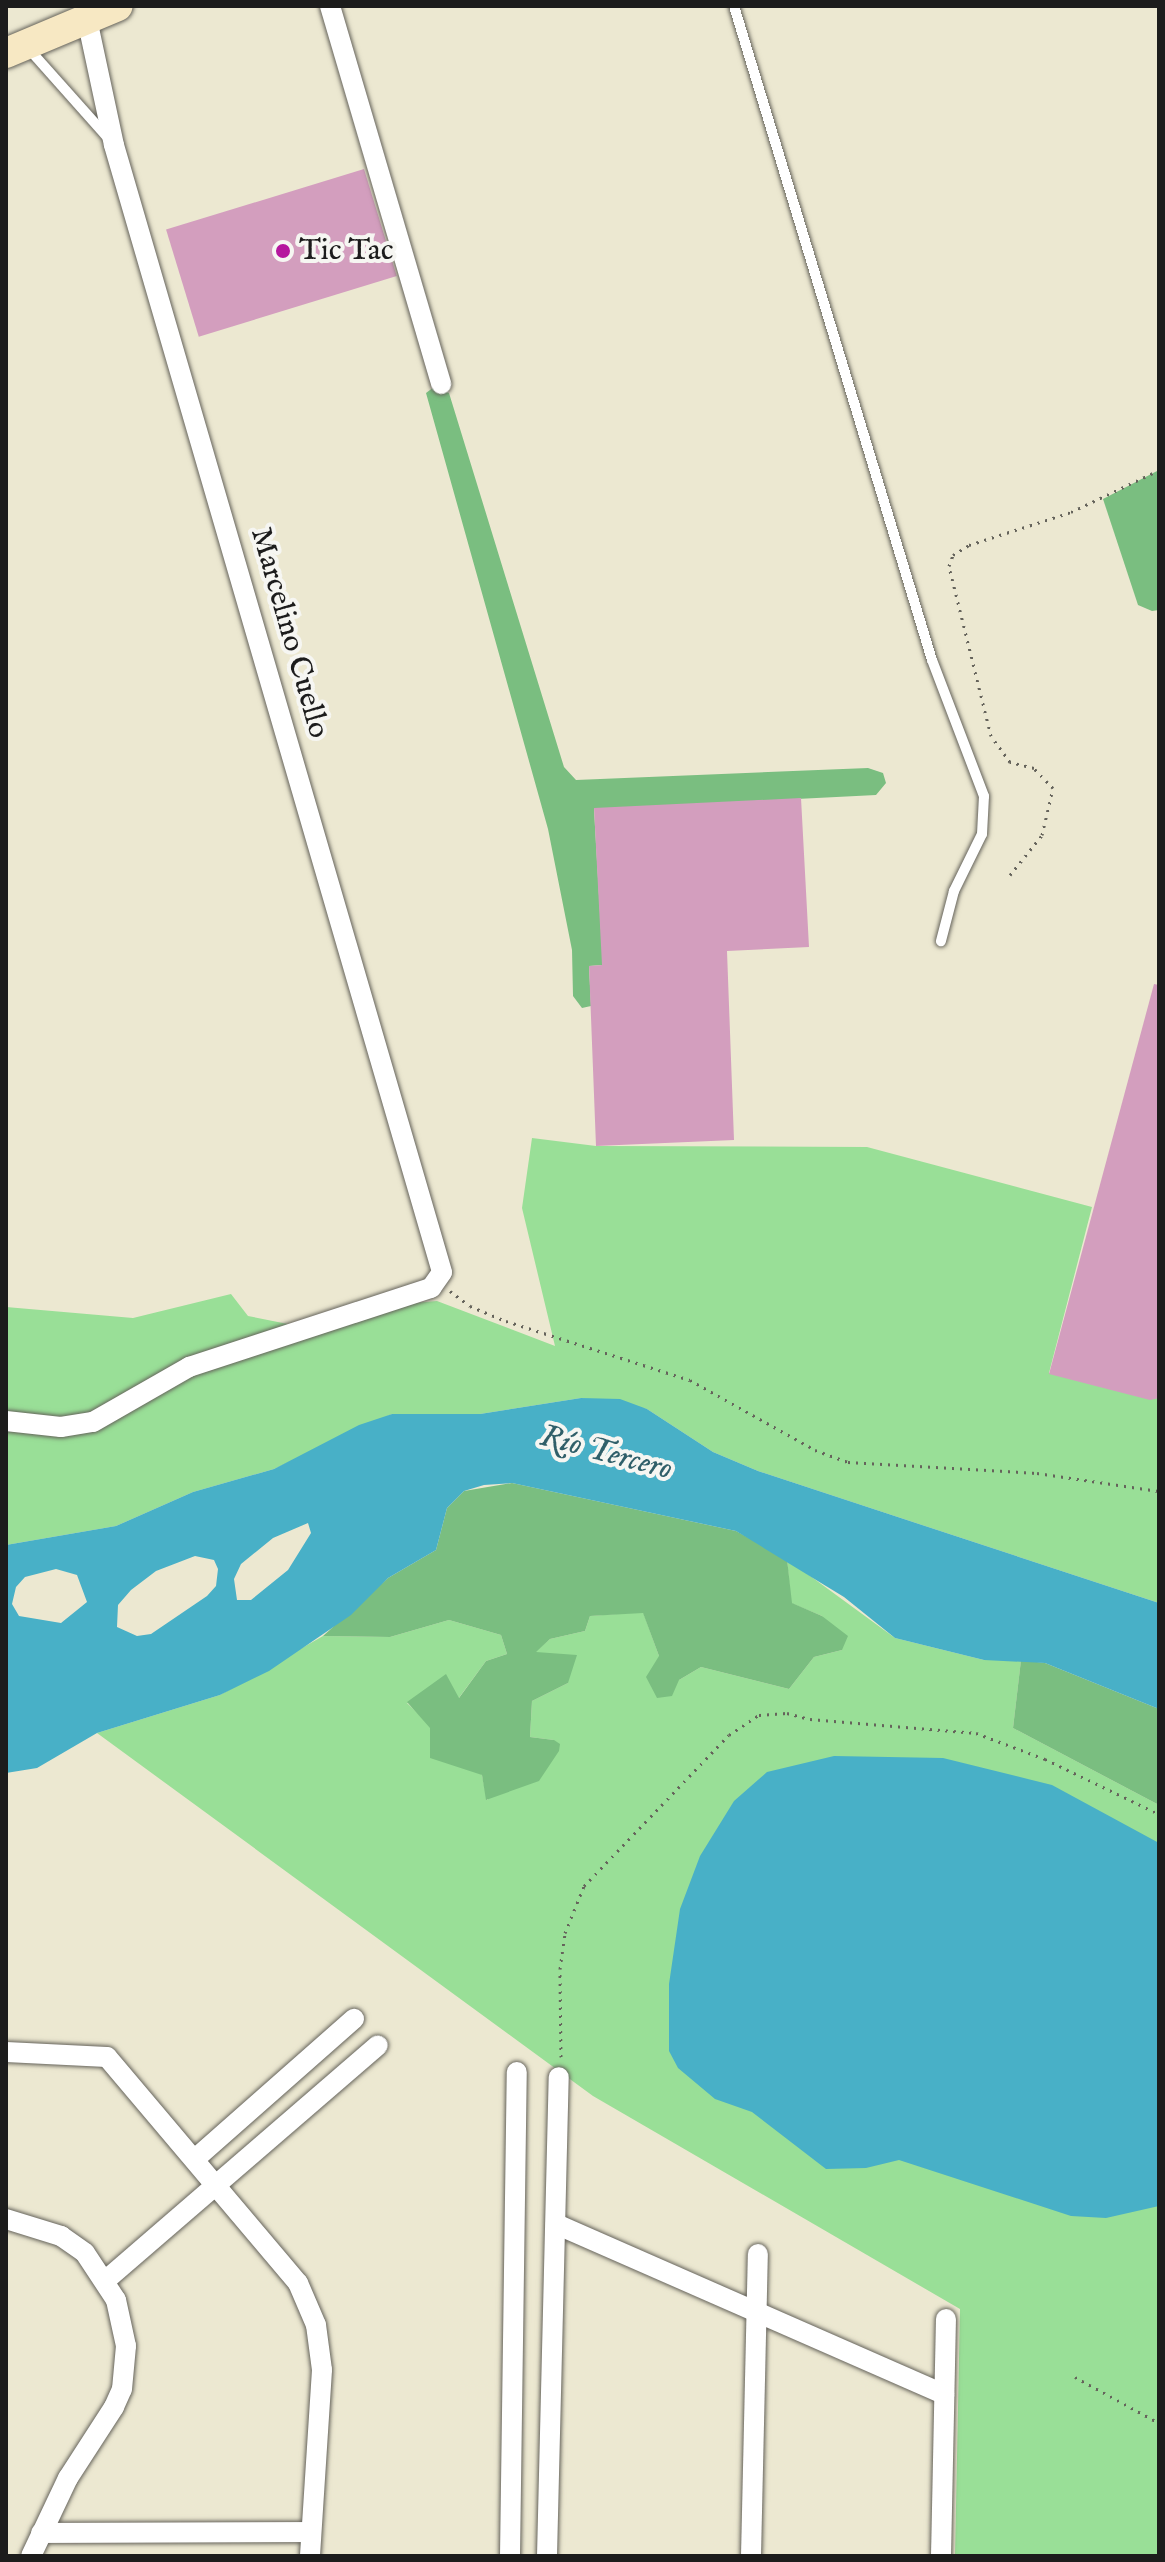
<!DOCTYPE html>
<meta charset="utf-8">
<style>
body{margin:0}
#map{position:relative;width:1165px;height:2562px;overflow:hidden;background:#ece8d1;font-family:"IM FELL English",serif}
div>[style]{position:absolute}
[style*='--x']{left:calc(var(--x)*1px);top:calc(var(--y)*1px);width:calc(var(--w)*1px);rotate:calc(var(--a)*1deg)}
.green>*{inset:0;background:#99df97}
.forest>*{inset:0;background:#7abe80}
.water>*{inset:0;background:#48b0c7}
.building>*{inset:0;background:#d39ebe;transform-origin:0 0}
.path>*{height:3px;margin-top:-1.5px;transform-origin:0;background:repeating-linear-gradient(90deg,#65635b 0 2px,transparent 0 8px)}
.roads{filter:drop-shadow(0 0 2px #65635b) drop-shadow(0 0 2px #65635b)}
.service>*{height:10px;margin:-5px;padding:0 5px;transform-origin:5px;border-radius:5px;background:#fff}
.minor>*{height:20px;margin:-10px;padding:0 10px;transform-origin:10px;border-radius:10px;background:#fff}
.secondary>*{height:30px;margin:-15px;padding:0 15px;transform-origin:15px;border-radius:15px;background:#f7e8c3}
.dots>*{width:22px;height:22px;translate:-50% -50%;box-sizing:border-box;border:4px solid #f6f6f2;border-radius:50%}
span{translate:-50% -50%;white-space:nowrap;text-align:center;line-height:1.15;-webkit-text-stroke:8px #f6f6f2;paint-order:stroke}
.poi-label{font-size:30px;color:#1c1c1c}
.left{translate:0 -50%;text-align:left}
.street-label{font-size:30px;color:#1c1c1c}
.water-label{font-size:32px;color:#305f69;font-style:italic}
.frame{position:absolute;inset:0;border:8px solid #1c1c1c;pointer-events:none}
</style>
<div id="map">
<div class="green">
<div style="clip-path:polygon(532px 1138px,596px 1146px,867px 1147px,1092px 1207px,1049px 1373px,1159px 1398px,1159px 1603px,758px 1471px,713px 1452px,647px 1409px,581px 1398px,480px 1414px,392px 1414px,274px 1469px,193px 1492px,116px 1526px,6px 1545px,6px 1307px,133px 1318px,231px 1294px,248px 1316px,318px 1330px,413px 1303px,437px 1301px,555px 1346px,522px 1208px)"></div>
<div style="clip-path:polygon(787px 1559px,895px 1638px,984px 1660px,1021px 1660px,1013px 1728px,1159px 1805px,1159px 2556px,955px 2556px,960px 2309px,593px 2096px,97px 1733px,220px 1695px,323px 1636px,390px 1637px,449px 1620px,501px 1635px,507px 1654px,486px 1661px,458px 1699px,407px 1703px,482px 1775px,487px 1800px,554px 1740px,530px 1737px,532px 1701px,568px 1683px,535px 1652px,550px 1639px,585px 1631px,590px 1616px,643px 1612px,659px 1656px,679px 1680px,701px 1667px,789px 1689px,814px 1657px,842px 1650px,822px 1616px,791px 1603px)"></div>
</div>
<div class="forest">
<div style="clip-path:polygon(434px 387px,449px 393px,564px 767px,576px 780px,868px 768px,883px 773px,886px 783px,876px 795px,594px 809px,603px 965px,589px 966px,591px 1006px,582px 1008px,573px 996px,572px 950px,548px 829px,426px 393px)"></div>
<div style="clip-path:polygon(1159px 470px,1159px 610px,1152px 611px,1138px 605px,1103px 499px)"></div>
<div style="clip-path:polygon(512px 1483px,736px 1531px,787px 1559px,792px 1603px,822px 1616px,848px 1636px,842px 1650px,814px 1657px,789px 1689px,701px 1667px,679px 1680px,672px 1696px,657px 1698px,646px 1677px,659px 1656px,643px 1613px,590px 1616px,585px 1631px,550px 1639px,536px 1652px,577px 1655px,568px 1683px,532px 1701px,530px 1737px,554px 1740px,560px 1744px,559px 1751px,539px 1781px,486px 1800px,482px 1775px,430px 1758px,430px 1728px,407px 1702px,446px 1674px,459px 1698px,486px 1661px,507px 1654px,501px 1635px,449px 1620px,390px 1637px,323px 1636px,388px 1578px,436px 1550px,447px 1508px,464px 1491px)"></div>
<div style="clip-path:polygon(1021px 1660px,1045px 1663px,1159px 1709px,1159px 1805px,1013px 1728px)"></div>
</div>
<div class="water">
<div style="clip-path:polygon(evenodd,581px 1398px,620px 1399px,647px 1409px,713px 1452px,758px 1471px,1159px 1603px,1159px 1709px,1045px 1663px,984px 1660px,895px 1638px,844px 1597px,736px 1531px,512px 1483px,484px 1485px,464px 1491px,447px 1508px,436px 1550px,388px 1578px,351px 1615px,269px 1671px,220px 1695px,97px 1733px,37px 1768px,6px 1773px,6px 1545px,116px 1526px,193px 1492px,274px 1469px,359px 1425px,392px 1414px,480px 1414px,581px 1398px,308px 1523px,311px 1533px,288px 1570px,251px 1600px,237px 1600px,234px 1579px,241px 1564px,273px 1538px,308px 1523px,581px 1398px,195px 1556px,214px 1560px,218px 1569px,216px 1586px,207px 1596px,151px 1634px,137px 1636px,117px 1627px,118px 1605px,131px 1590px,156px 1571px,195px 1556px,581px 1398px,56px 1569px,77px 1575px,87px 1602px,61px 1623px,19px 1616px,12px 1604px,16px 1587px,25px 1577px,56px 1569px)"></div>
<div style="clip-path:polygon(834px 1756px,943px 1758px,1052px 1785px,1159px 1843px,1159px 2206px,1106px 2218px,1071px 2216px,899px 2160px,866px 2168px,826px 2169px,752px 2112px,715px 2099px,678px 2068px,669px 2051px,669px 1984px,680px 1909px,700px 1856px,734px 1801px,767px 1772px)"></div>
</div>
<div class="building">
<div style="left:364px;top:169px;width:112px;height:207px;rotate:73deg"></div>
<div style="clip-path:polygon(801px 798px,809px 947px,727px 951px,734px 1140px,596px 1146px,589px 966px,602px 965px,594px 808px)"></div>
<div style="clip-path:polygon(1154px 984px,1159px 985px,1159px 1398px,1150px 1400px,1049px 1374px)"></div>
</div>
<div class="path">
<div style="--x:1010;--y:875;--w:51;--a:-51.3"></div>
<div style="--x:1042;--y:835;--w:48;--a:-76.8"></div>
<div style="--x:1053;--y:788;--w:28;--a:-134"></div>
<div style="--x:1034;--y:768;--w:25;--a:-166"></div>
<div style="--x:1010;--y:762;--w:32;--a:-126"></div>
<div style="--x:991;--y:736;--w:175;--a:-103.9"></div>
<div style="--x:949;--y:566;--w:12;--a:-70"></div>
<div style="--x:953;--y:555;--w:19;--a:-32"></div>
<div style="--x:969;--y:545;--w:107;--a:-17.9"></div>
<div style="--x:1071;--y:512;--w:98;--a:-25.5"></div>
<div style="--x:450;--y:1291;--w:25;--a:37"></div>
<div style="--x:470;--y:1306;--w:39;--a:23"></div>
<div style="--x:506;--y:1321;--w:193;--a:17.8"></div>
<div style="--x:690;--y:1380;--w:143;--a:29.2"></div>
<div style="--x:815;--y:1450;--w:35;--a:20"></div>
<div style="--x:848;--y:1462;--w:189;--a:3.3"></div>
<div style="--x:1037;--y:1473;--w:123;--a:8.4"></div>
<div style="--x:561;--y:2057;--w:88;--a:-90.7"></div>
<div style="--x:560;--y:1969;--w:36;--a:-82"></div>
<div style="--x:565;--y:1933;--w:51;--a:-68"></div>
<div style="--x:584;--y:1886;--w:209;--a:-46.2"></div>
<div style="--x:729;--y:1735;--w:36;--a:-34"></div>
<div style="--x:759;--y:1715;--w:28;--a:-4"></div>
<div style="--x:787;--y:1713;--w:24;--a:15"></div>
<div style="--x:810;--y:1719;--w:167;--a:4.8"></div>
<div style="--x:976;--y:1733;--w:74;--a:20.6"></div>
<div style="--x:1045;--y:1759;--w:127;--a:25.8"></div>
<div style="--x:1075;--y:2377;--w:96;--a:28.7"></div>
</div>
<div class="roads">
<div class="service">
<div style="--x:734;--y:6;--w:683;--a:73.16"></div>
<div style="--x:932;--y:660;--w:146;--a:69.1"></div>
<div style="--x:984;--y:796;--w:38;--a:93"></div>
<div style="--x:982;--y:834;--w:64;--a:116.2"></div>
<div style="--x:954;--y:891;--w:52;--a:104.6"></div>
<div style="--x:28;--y:48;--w:123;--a:48.3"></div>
</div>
<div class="minor">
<div style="--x:330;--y:6;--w:394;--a:73.6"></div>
<div style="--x:6;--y:1421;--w:55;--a:6.2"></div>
<div style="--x:61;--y:1427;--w:32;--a:-9"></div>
<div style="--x:93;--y:1422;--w:111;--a:-29.8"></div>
<div style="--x:189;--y:1367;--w:255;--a:-18.1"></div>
<div style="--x:431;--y:1288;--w:19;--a:-55"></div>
<div style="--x:442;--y:1272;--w:1174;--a:-106.23"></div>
<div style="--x:114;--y:145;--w:129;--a:-102.1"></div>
<div style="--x:6;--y:2052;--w:101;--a:2.8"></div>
<div style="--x:107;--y:2057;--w:296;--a:49.8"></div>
<div style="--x:298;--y:2283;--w:46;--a:66.8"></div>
<div style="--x:316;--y:2325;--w:45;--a:82.4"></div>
<div style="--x:322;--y:2370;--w:186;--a:93.7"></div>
<div style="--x:195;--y:2159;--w:212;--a:-41.4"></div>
<div style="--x:6;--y:2219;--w:58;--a:17.2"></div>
<div style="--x:61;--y:2236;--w:29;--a:35"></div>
<div style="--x:85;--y:2253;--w:56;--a:56.6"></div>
<div style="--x:116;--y:2300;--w:47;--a:77.7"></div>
<div style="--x:126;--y:2346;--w:43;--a:95.3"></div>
<div style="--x:122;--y:2389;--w:20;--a:114"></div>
<div style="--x:114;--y:2407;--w:85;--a:122.9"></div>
<div style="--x:68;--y:2478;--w:86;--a:115.4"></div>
<div style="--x:556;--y:2224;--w:424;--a:23.7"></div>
<div style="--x:106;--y:2280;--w:359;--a:-40.8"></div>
<div style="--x:41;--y:2533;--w:268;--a:-0.2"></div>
<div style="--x:510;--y:2556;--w:484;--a:-89.2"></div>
<div style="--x:547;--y:2556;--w:479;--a:-88.6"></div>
<div style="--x:751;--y:2556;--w:302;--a:-88.7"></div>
<div style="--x:941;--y:2556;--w:237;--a:-88.8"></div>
</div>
<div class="secondary">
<div style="--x:6;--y:53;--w:121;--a:-22.8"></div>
</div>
</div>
<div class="dots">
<div style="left:283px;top:251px;background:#b5179e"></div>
</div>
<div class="poi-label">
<span class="left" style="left:299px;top:251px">Tic Tac</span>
</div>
<div class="street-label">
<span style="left:289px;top:633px;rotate:74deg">Marcelino Cuello</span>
</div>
<div class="water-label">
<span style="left:606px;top:1454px;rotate:15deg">Río Tercero</span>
</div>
<div class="frame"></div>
</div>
